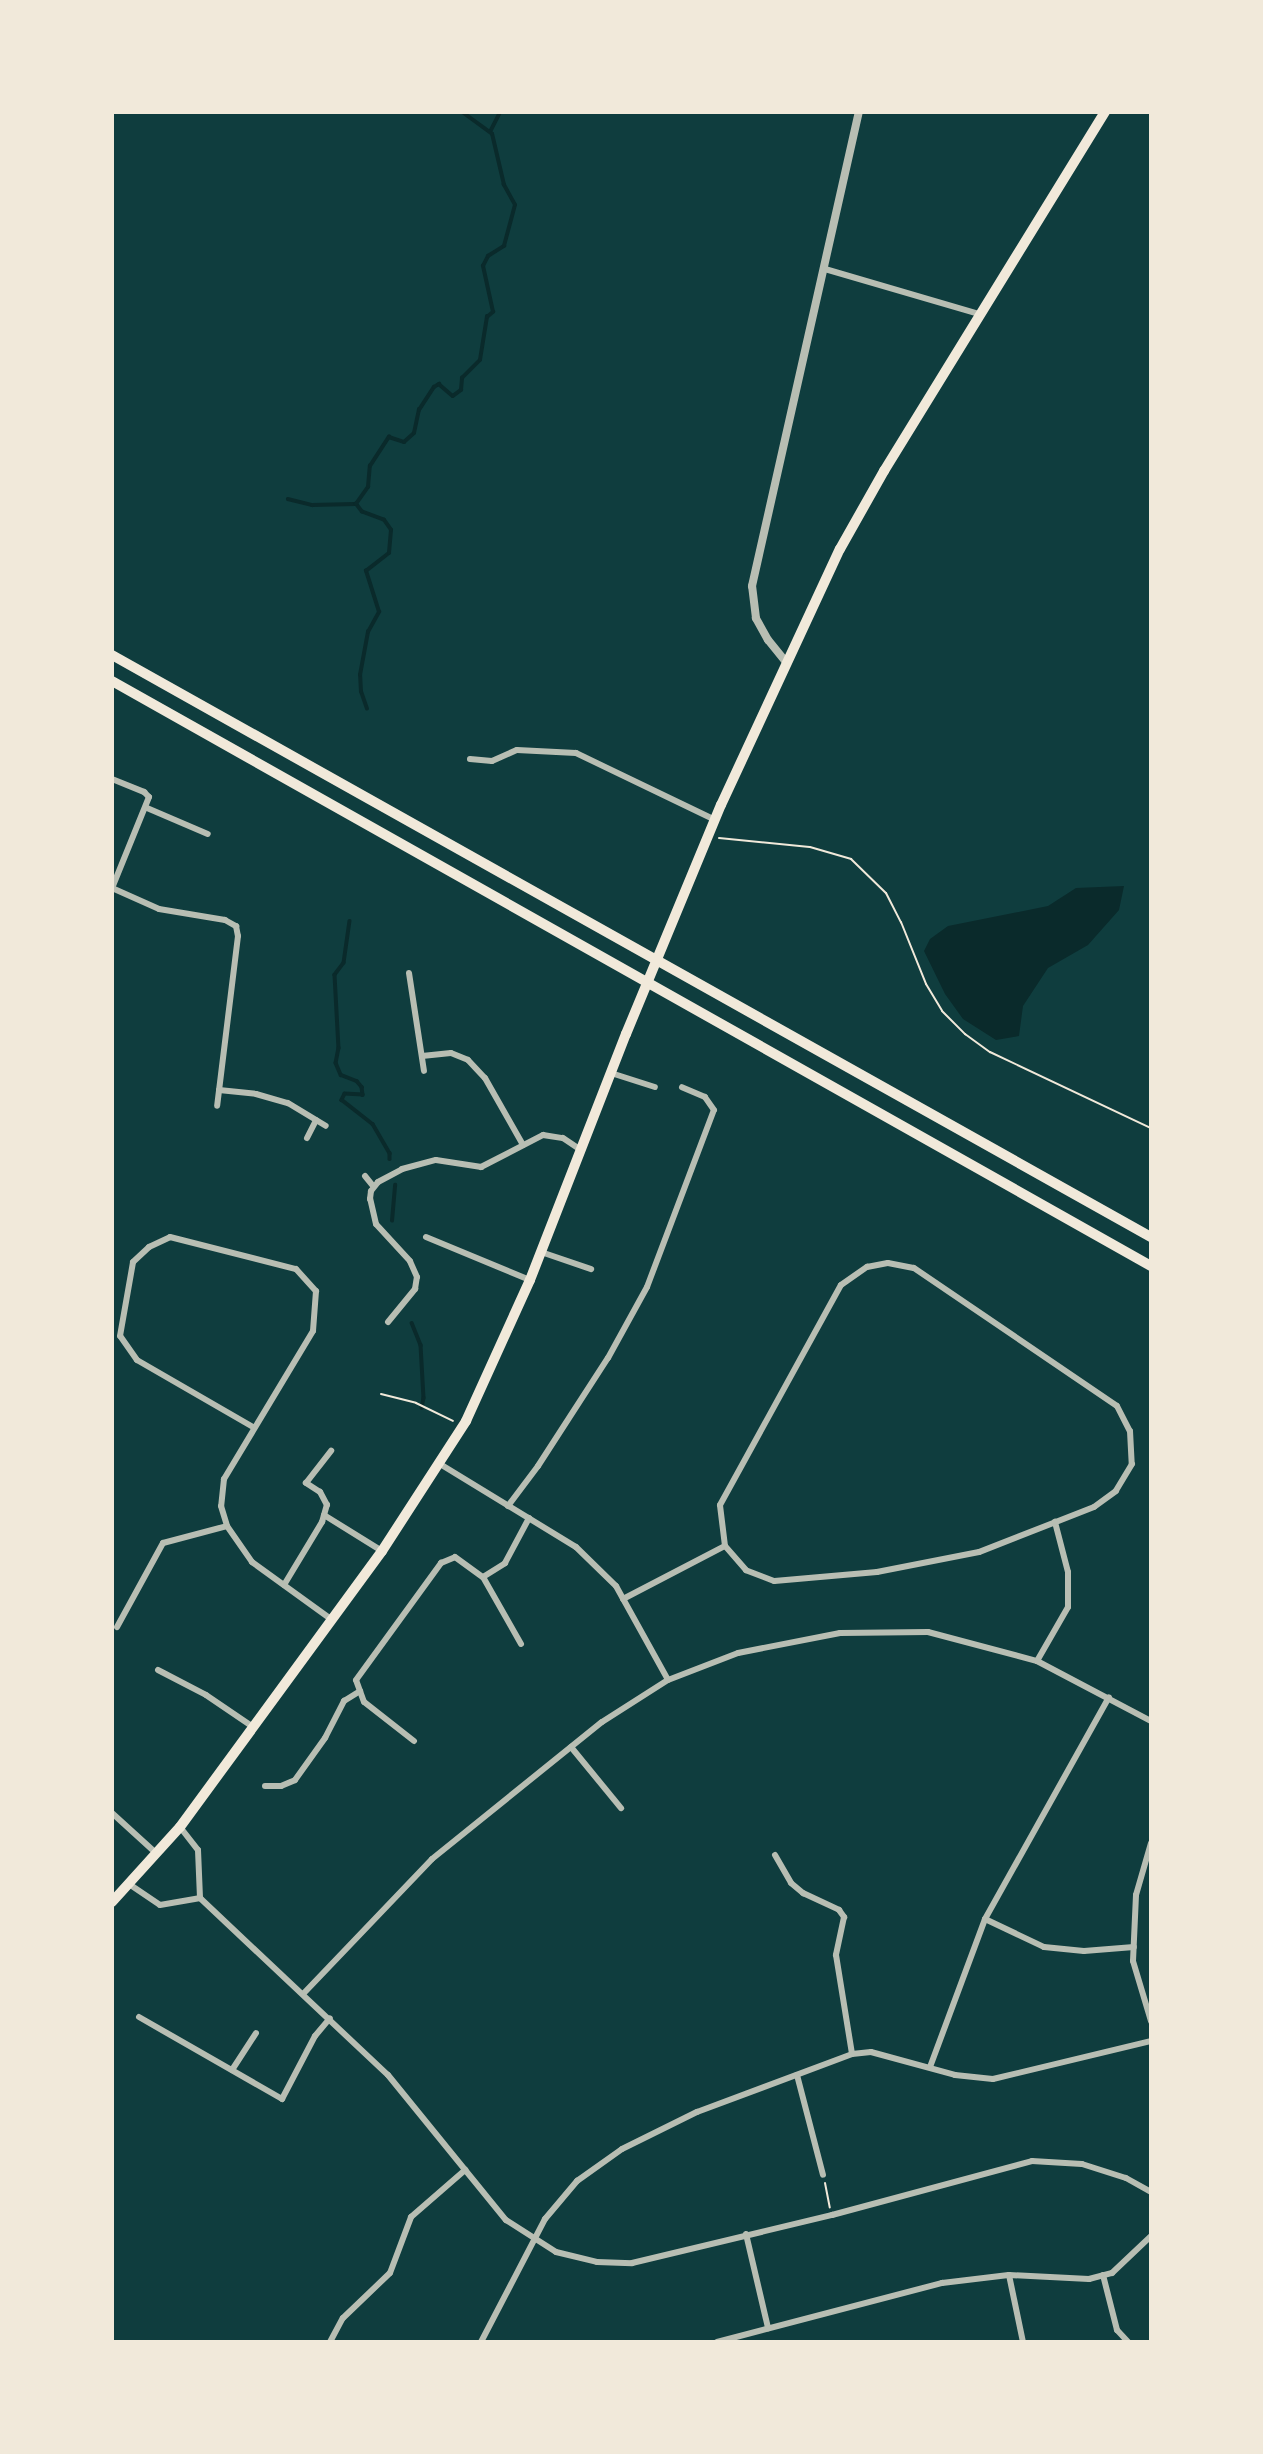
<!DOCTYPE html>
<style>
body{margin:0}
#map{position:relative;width:1263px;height:2454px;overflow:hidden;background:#0f3d3e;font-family:Figtree,sans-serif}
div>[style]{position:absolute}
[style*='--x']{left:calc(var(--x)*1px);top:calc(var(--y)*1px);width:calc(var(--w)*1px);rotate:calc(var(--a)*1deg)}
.water>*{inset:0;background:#0a2a2b}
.stream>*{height:3.5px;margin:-1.75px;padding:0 1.75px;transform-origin:1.75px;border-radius:1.75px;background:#0a2a2b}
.path>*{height:2px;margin:-1px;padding:0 1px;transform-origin:1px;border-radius:1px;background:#f1e9da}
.minor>*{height:6px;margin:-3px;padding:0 3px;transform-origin:3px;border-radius:3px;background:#b8beb3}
.tertiary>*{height:8px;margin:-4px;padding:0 4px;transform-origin:4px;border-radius:4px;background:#b8beb3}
.primary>*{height:10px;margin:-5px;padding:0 5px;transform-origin:5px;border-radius:5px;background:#f1e9da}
.motorway>*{height:10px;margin:-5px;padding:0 5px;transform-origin:5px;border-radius:5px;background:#f1e9da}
span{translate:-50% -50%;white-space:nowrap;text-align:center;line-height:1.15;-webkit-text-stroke:6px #f1e9da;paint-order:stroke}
.frame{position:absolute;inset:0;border:114px solid #f1e9da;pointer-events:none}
</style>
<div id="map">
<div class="water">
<div style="clip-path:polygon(1124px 886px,1119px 910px,1088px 945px,1048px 968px,1023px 1006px,1019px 1036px,996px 1040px,963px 1019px,945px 994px,924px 951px,930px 939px,948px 926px,1048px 906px,1076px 888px)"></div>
</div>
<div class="stream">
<div style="--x:490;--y:132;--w:22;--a:-63"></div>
<div style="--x:288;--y:499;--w:25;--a:14"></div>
<div style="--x:312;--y:505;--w:43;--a:-1.3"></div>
<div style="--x:367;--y:709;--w:18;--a:-109"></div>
<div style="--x:361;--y:692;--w:17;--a:-93"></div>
<div style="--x:360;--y:675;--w:44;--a:-79.5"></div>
<div style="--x:368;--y:632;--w:23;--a:-61"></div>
<div style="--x:379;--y:612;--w:43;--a:-107.6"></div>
<div style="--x:366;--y:571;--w:29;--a:-38"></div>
<div style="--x:389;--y:553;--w:23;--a:-85"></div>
<div style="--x:391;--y:530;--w:12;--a:-125"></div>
<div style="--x:384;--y:520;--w:23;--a:-160"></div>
<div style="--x:362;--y:512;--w:10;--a:-127"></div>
<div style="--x:356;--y:504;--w:21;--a:-55"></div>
<div style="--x:368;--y:487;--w:21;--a:-85"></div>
<div style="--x:370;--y:466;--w:35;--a:-57"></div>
<div style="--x:389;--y:437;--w:16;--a:18"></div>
<div style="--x:404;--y:442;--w:13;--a:-42"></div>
<div style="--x:414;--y:433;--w:24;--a:-78"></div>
<div style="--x:419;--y:410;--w:27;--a:-57"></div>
<div style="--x:434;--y:387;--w:6;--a:-31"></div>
<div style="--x:439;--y:384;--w:18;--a:41"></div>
<div style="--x:453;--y:396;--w:10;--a:-37"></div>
<div style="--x:461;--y:390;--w:12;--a:-85"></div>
<div style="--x:462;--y:378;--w:25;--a:-45"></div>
<div style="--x:480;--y:360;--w:44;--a:-80.8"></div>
<div style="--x:487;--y:317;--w:8;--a:-40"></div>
<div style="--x:493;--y:312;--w:47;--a:-102.3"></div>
<div style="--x:483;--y:266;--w:11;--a:-63"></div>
<div style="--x:488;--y:256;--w:19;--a:-32"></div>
<div style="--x:504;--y:246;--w:42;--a:-75"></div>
<div style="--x:515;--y:205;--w:23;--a:-119"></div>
<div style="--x:504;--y:185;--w:52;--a:-103.2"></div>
<div style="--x:492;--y:134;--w:37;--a:-144"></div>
<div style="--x:350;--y:921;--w:42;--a:98.1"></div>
<div style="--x:344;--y:963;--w:15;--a:127"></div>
<div style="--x:335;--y:975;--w:73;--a:86.9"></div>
<div style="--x:339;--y:1048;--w:15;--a:101"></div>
<div style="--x:336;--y:1063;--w:13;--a:67"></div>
<div style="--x:341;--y:1075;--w:17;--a:21"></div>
<div style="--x:357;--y:1081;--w:8;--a:50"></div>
<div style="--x:362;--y:1087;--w:8;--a:83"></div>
<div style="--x:363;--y:1095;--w:18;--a:-177"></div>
<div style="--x:345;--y:1094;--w:7;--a:117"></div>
<div style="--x:342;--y:1100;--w:39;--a:38"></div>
<div style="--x:373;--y:1124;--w:34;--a:60"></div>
<div style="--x:390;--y:1153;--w:6;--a:90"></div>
<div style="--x:392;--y:1221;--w:36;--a:-85"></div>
<div style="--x:412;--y:1323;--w:24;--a:68"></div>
<div style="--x:421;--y:1345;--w:53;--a:86.8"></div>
<div style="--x:424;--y:1398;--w:10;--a:101"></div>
</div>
<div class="path">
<div style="--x:719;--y:838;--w:91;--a:5.6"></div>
<div style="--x:810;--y:847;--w:43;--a:16.3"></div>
<div style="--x:851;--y:859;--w:49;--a:44.2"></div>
<div style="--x:886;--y:893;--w:33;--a:63"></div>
<div style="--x:901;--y:922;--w:67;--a:68"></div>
<div style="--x:926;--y:984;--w:31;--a:59"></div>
<div style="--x:942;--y:1011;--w:33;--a:45"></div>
<div style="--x:965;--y:1034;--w:31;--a:36"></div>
<div style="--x:990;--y:1052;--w:178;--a:25.3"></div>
<div style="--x:381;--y:1394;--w:36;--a:14"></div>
<div style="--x:416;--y:1403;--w:41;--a:25.9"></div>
<div style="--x:825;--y:2183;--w:25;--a:79"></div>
</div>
<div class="minor">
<div style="--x:825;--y:269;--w:160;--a:16.3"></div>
<div style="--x:470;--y:759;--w:22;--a:5"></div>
<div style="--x:492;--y:761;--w:27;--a:-24"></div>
<div style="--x:517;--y:750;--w:59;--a:2.9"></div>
<div style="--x:576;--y:753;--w:154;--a:25.7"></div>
<div style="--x:112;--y:779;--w:35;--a:22"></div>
<div style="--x:144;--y:792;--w:7;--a:45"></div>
<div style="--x:149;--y:797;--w:98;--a:112.1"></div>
<div style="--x:147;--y:808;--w:66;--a:23.1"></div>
<div style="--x:112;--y:888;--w:51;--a:24.1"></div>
<div style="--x:159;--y:909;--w:67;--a:9.5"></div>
<div style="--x:225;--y:920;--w:13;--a:29"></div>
<div style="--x:236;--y:926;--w:10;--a:79"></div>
<div style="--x:238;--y:936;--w:171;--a:97"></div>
<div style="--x:409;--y:973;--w:99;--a:81.3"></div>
<div style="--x:422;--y:1056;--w:29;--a:-6"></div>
<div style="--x:451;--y:1053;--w:18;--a:22"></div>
<div style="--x:468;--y:1060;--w:25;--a:47"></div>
<div style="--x:485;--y:1078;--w:77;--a:60.4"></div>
<div style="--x:611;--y:1073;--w:46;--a:17.7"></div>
<div style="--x:219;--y:1090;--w:37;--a:6"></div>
<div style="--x:256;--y:1094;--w:33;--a:16"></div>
<div style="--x:288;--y:1103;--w:44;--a:31.2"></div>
<div style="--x:307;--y:1138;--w:20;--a:-63"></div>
<div style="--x:365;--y:1176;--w:13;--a:51"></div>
<div style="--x:426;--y:1237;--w:113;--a:22.5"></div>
<div style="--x:541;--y:1252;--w:53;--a:18.8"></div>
<div style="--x:888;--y:1263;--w:26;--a:11"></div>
<div style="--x:914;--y:1268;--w:245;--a:34.2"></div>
<div style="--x:1117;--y:1406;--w:28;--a:63"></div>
<div style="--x:1130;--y:1431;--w:33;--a:87"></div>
<div style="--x:1132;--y:1464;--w:31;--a:121"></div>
<div style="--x:1116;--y:1491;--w:27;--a:144"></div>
<div style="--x:1094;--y:1507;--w:123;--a:158.6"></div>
<div style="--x:979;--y:1552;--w:104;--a:168.9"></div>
<div style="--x:877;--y:1572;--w:103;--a:175"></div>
<div style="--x:774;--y:1581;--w:30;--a:-159"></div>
<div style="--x:746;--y:1570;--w:32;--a:-131"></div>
<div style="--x:725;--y:1546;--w:41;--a:-97"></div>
<div style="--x:720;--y:1505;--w:251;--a:-61.2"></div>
<div style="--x:841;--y:1285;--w:32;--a:-35"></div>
<div style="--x:867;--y:1267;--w:21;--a:-11"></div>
<div style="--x:388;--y:1322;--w:43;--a:-50.7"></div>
<div style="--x:415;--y:1289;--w:12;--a:-81"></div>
<div style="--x:417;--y:1277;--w:17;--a:-114"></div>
<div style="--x:410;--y:1261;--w:50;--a:-132.6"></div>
<div style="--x:376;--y:1224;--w:26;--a:-103"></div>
<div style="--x:370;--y:1199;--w:8;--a:-83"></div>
<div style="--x:371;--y:1191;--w:11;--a:-52"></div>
<div style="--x:378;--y:1182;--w:27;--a:-28"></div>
<div style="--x:402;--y:1169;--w:35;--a:-15"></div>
<div style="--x:436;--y:1160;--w:46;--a:8.8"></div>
<div style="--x:481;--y:1167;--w:70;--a:-27.3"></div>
<div style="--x:543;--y:1135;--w:20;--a:9"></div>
<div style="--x:563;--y:1138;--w:22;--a:34"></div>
<div style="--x:253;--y:1427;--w:134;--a:-150"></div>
<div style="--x:137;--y:1360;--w:29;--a:-125"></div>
<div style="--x:120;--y:1336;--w:75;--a:-80"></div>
<div style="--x:133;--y:1262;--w:22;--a:-43"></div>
<div style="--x:149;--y:1247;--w:23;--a:-25"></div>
<div style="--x:170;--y:1237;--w:130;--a:14.3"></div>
<div style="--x:296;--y:1269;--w:30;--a:48"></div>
<div style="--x:316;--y:1291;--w:40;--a:94.3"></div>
<div style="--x:313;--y:1331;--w:173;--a:121"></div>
<div style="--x:224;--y:1479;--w:27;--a:96"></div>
<div style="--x:221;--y:1506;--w:21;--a:73"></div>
<div style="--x:227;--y:1526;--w:44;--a:55.2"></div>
<div style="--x:252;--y:1562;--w:99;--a:35.9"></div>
<div style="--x:440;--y:1464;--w:159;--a:31.4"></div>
<div style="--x:576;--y:1547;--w:56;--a:44.3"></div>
<div style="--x:616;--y:1586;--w:107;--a:61"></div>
<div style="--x:508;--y:1506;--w:50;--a:-53.1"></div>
<div style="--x:538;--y:1466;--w:129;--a:-57.1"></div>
<div style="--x:608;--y:1358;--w:81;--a:-61.2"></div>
<div style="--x:647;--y:1287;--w:189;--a:-69.3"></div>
<div style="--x:714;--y:1110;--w:16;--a:-125"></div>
<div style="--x:705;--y:1097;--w:25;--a:-157"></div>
<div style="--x:324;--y:1515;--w:68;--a:31.8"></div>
<div style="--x:483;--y:1577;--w:77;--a:60.4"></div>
<div style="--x:284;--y:1585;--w:74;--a:-58.9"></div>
<div style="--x:322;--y:1522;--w:18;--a:-74"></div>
<div style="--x:327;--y:1505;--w:15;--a:-118"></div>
<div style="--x:320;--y:1492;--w:17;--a:-147"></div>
<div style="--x:306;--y:1483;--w:41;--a:-52"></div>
<div style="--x:623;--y:1599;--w:115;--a:-27.5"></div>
<div style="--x:117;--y:1627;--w:96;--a:-61.3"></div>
<div style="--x:163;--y:1543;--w:66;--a:-14.9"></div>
<div style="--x:1037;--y:1661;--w:62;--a:-60.1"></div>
<div style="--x:1068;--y:1607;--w:35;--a:-90"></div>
<div style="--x:1068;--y:1572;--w:52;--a:-104.6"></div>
<div style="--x:158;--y:1670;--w:54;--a:27.5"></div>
<div style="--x:206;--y:1695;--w:57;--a:34.2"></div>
<div style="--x:414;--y:1741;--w:63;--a:-142"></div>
<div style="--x:364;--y:1702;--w:23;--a:-110"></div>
<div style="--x:356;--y:1680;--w:145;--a:-54"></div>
<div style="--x:441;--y:1563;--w:15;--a:-23"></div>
<div style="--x:455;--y:1557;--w:34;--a:36"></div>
<div style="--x:483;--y:1577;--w:26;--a:-32"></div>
<div style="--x:505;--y:1563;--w:51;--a:-61.9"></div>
<div style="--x:571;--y:1747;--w:79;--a:50.7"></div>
<div style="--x:265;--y:1786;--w:16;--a:0"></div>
<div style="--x:281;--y:1786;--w:15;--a:-23"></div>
<div style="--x:295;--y:1780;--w:52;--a:-54.5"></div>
<div style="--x:325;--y:1738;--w:42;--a:-62.8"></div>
<div style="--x:344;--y:1701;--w:19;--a:-32"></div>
<div style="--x:112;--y:1813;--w:59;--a:42.3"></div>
<div style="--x:180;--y:1827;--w:29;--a:52"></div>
<div style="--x:198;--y:1850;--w:48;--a:87.6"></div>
<div style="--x:1151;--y:1843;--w:54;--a:106.1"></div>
<div style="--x:1136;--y:1895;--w:66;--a:92.6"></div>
<div style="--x:1133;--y:1961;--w:63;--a:73.3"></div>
<div style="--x:775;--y:1855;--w:32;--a:60"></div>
<div style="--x:791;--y:1883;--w:16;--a:40"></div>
<div style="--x:803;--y:1893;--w:40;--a:25"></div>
<div style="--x:839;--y:1910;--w:9;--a:54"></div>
<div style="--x:844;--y:1917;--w:39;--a:102"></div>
<div style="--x:836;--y:1955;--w:100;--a:80.8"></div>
<div style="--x:129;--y:1884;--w:37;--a:34"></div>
<div style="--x:160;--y:1905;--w:41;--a:-9.9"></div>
<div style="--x:200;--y:1898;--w:258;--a:43.3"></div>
<div style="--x:388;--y:2075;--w:187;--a:50.9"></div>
<div style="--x:506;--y:2220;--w:59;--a:32.6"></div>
<div style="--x:556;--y:2252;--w:42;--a:13.7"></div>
<div style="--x:597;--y:2262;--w:35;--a:2"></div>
<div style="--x:632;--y:2263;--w:206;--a:-13.5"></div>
<div style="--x:832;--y:2215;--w:207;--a:-15.1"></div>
<div style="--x:1032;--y:2161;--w:50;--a:3.4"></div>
<div style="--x:1082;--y:2164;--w:46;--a:17.7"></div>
<div style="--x:1126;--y:2178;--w:29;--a:29"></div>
<div style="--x:985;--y:1919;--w:65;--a:25.4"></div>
<div style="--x:1044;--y:1947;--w:40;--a:5.7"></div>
<div style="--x:1084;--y:1951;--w:50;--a:-4.6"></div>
<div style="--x:304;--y:1993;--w:185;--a:-46.3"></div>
<div style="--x:432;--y:1859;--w:218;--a:-38.9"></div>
<div style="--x:602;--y:1722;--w:78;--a:-32.5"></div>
<div style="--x:668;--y:1680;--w:75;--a:-21.1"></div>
<div style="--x:738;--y:1653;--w:104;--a:-11.1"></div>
<div style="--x:840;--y:1633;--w:88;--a:-0.7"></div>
<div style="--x:928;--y:1632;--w:113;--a:14.9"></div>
<div style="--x:1037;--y:1661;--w:129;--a:27.8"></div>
<div style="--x:139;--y:2017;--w:165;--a:29.8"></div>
<div style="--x:282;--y:2099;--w:71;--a:-62.4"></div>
<div style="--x:315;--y:2036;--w:23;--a:-50"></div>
<div style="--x:930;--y:2067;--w:158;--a:-69.6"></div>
<div style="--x:985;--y:1919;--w:254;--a:-60.8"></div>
<div style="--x:232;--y:2070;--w:44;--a:-57"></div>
<div style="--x:797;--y:2075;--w:103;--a:75.4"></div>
<div style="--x:746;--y:2234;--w:97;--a:76.8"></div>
<div style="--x:1009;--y:2275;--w:68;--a:78.2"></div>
<div style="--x:1103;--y:2275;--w:57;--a:75.7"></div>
<div style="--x:1117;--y:2330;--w:16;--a:47"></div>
<div style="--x:330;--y:2342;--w:27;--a:-62"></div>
<div style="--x:343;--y:2318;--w:65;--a:-43.8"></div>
<div style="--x:390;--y:2273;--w:60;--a:-69.4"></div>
<div style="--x:411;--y:2217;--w:72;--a:-41"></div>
<div style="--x:481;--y:2342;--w:139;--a:-62.5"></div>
<div style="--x:545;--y:2219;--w:50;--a:-49.9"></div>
<div style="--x:577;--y:2181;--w:55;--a:-35.4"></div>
<div style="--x:622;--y:2149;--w:84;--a:-26.3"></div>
<div style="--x:697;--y:2112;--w:165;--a:-20.5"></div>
<div style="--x:852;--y:2054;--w:19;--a:-6"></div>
<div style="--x:871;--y:2052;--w:87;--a:15.3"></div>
<div style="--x:955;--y:2075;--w:38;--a:6"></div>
<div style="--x:993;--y:2079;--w:163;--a:-13.5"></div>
<div style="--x:717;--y:2342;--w:233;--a:-14.7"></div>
<div style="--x:942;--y:2283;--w:67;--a:-6.8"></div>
<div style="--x:1009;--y:2275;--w:80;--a:2.9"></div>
<div style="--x:1089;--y:2279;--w:24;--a:-15"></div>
<div style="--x:1112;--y:2273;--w:54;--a:-43.5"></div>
</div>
<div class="tertiary">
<div style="--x:786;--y:662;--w:28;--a:-129"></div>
<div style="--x:768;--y:640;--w:25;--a:-119"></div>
<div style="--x:756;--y:618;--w:32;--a:-97"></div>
<div style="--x:752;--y:586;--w:486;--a:-77.3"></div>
</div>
<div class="primary">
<div style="--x:112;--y:1902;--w:101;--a:-47.8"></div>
<div style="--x:180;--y:1827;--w:342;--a:-53.8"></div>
<div style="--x:382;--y:1551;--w:155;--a:-57.1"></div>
<div style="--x:466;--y:1421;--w:155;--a:-65.6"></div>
<div style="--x:530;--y:1280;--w:264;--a:-68.7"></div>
<div style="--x:626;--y:1034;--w:248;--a:-67.5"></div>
<div style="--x:721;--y:805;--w:282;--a:-65.1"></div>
<div style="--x:840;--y:549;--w:90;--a:-60.6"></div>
<div style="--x:884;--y:471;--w:422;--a:-58.4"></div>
</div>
<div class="motorway">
<div style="--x:112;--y:655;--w:1191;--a:29.26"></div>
<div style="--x:112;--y:681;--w:1192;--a:29.38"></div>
</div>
<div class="frame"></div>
</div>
